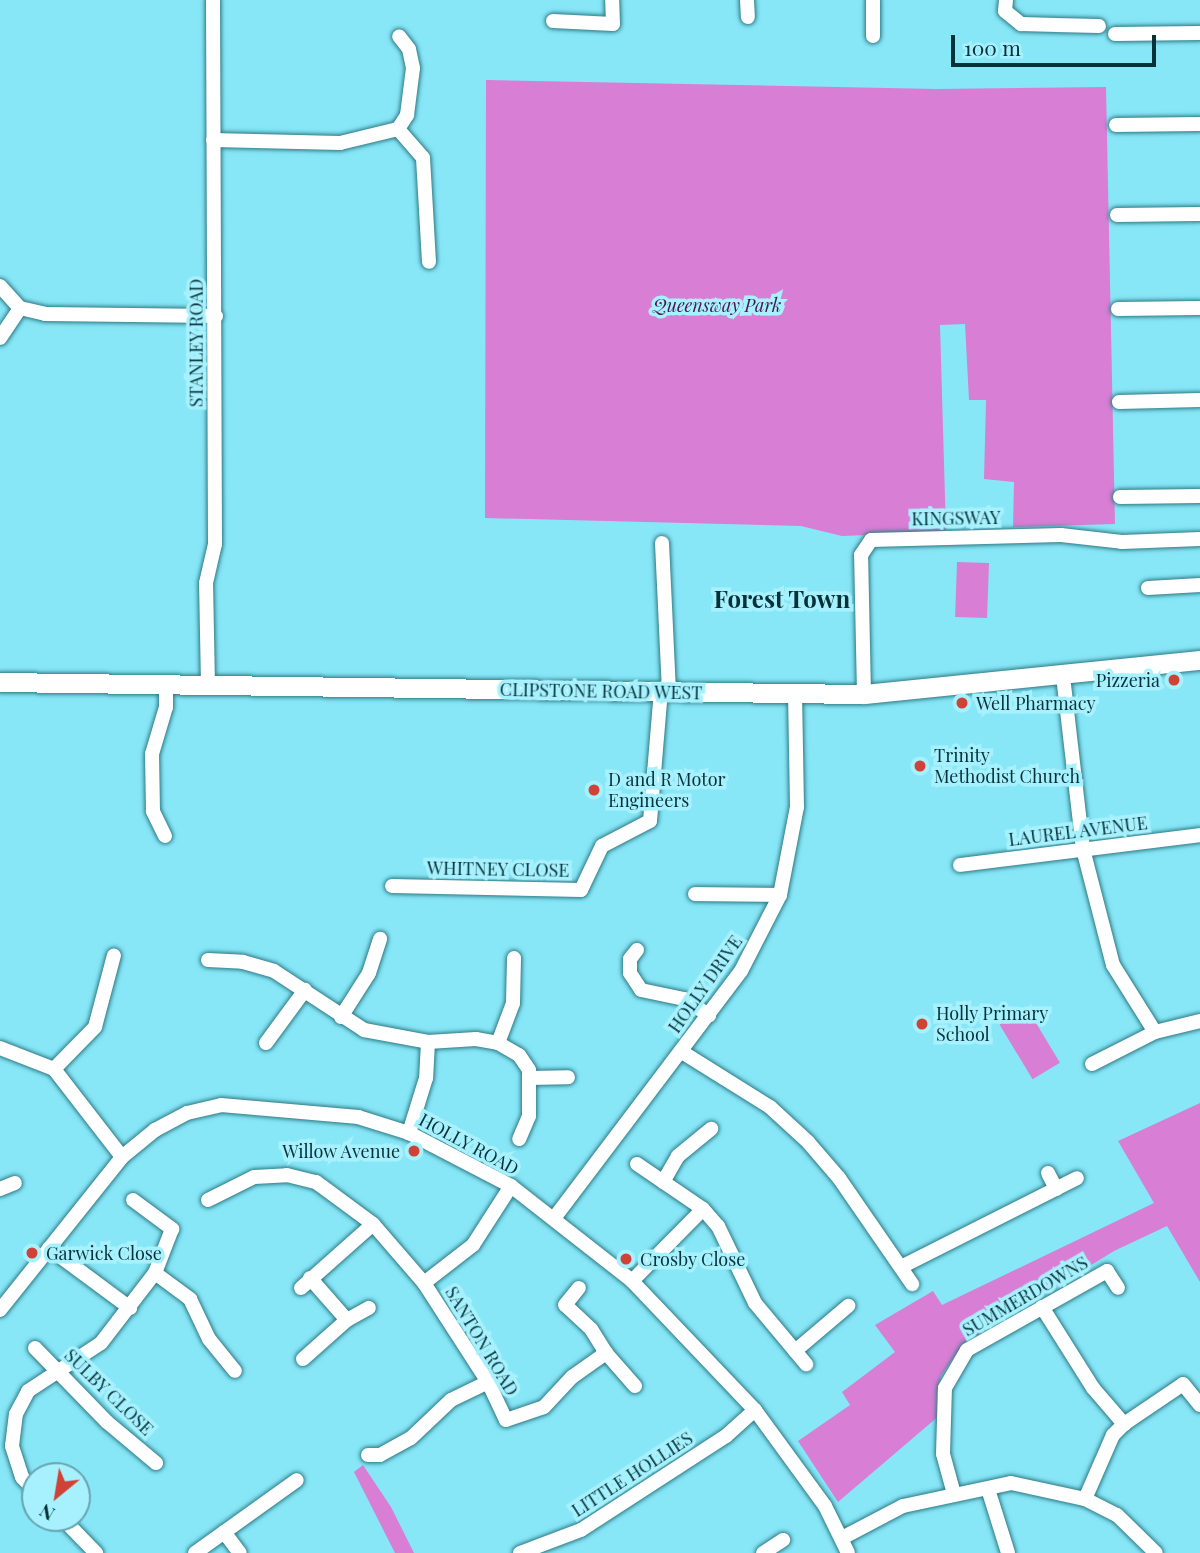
<!DOCTYPE html>
<style>
body{margin:0}
#map{position:relative;width:1200px;height:1553px;overflow:hidden;background:#87e7f7;font-family:"Playfair Display",serif}
div>[style]{position:absolute}
[style*='--x']{left:calc(var(--x)*1px);top:calc(var(--y)*1px);width:calc(var(--w)*1px);rotate:calc(var(--a)*1deg)}
.green>*{inset:0;background:#d87ed4;transform-origin:0 0}
.roads{filter:drop-shadow(0 0 2px #2e7a85) drop-shadow(0 0 2px #2e7a85)}
.minor>*{height:14px;margin:-7px;padding:0 7px;transform-origin:7px;border-radius:7px;background:#fff}
.secondary>*{height:19px;margin:-9.5px;padding:0 9.5px;transform-origin:9.5px;border-radius:9.5px;background:#fff}
.dots>*{width:19px;height:19px;translate:-50% -50%;box-sizing:border-box;border:4px solid #a7f1fe;border-radius:50%}
span{translate:-50% -50%;white-space:nowrap;text-align:center;line-height:1.15;-webkit-text-stroke:7px #a7f1fe;paint-order:stroke}
.park-label{font-size:18px;color:#4d144b;font-style:italic}
.street-label{font-size:18px;color:#053238}
.poi-label{font-size:18px;color:#053238}
.right{translate:-100% -50%;text-align:right}
.left{translate:0 -50%;text-align:left}
.district-label{font-size:24px;color:#053238;font-weight:700}
.north{position:absolute;left:21px;top:1462px;width:70px;height:70px;box-sizing:border-box;background:#a7f1fe;border:2px solid #66a5af;border-radius:50%;rotate:210deg;font-size:19px;font-weight:700;line-height:28px;text-align:center;color:#053238}
.north::after{content:'';display:block;margin:auto;width:24px;height:32px;background:#cf4235;clip-path:polygon(50% 0,100% 100%,50% 72%,0 100%)}
.scale{position:absolute;left:951px;top:35px;width:205px;height:32px;box-sizing:border-box;border:4px solid #053238;border-top:0;padding-left:9px;font-size:21px;line-height:24px;white-space:nowrap;color:#053238;-webkit-text-stroke:5px #a7f1fe;paint-order:stroke}
</style>
<div id="map">
<div class="green">
<div style="clip-path:polygon(486px 80px,937px 89px,1106px 87px,1115px 524px,1013px 527px,1014px 482px,984px 479px,986px 400px,969px 400px,965px 324px,940px 325px,946px 532px,842px 536px,801px 526px,485px 518px)"></div>
<div style="left:957px;top:562px;width:32px;height:55px;rotate:2deg"></div>
<div style="left:1027px;top:1008px;width:64px;height:32px;rotate:59deg"></div>
<div style="clip-path:polygon(1200px 1103px,1200px 1282px,1167px 1226px,1114px 1251px,964px 1343px,941px 1376px,937px 1393px,940px 1415px,838px 1502px,798px 1441px,850px 1405px,842px 1392px,895px 1352px,875px 1325px,933px 1291px,942px 1305px,1154px 1203px,1118px 1141px)"></div>
<div style="clip-path:polygon(363px 1465px,391px 1507px,414px 1553px,395px 1553px,354px 1472px)"></div>
</div>
<div class="roads">
<div class="minor">
<div style="--x:747;--y:0;--w:17;--a:87"></div>
<div style="--x:873;--y:0;--w:36;--a:90"></div>
<div style="--x:1006;--y:0;--w:11;--a:95"></div>
<div style="--x:1005;--y:11;--w:21;--a:39"></div>
<div style="--x:1021;--y:24;--w:78;--a:1.5"></div>
<div style="--x:553;--y:21;--w:60;--a:2.9"></div>
<div style="--x:613;--y:24;--w:24;--a:-92"></div>
<div style="--x:1115;--y:34;--w:85;--a:-0.7"></div>
<div style="--x:1116;--y:125;--w:84;--a:-0.7"></div>
<div style="--x:398;--y:129;--w:38;--a:49"></div>
<div style="--x:423;--y:158;--w:104;--a:86.7"></div>
<div style="--x:213;--y:140;--w:127;--a:1.4"></div>
<div style="--x:340;--y:143;--w:60;--a:-13.6"></div>
<div style="--x:398;--y:129;--w:17;--a:-57"></div>
<div style="--x:407;--y:115;--w:47;--a:-82.7"></div>
<div style="--x:413;--y:68;--w:19;--a:-102"></div>
<div style="--x:409;--y:49;--w:16;--a:-128"></div>
<div style="--x:1117;--y:215;--w:83;--a:-0.7"></div>
<div style="--x:0;--y:286;--w:30;--a:48"></div>
<div style="--x:20;--y:308;--w:26;--a:13"></div>
<div style="--x:45;--y:314;--w:171;--a:0.7"></div>
<div style="--x:1118;--y:309;--w:82;--a:-0.7"></div>
<div style="--x:0;--y:338;--w:36;--a:-56"></div>
<div style="--x:1119;--y:402;--w:81;--a:-1.4"></div>
<div style="--x:1120;--y:497;--w:80;--a:-0.7"></div>
<div style="--x:662;--y:543;--w:149;--a:87.3"></div>
<div style="--x:1148;--y:588;--w:52;--a:-3.3"></div>
<div style="--x:1063;--y:676;--w:174;--a:83.4"></div>
<div style="--x:1083;--y:849;--w:120;--a:75.5"></div>
<div style="--x:1113;--y:965;--w:79;--a:57.9"></div>
<div style="--x:208;--y:685;--w:102;--a:-91.1"></div>
<div style="--x:206;--y:583;--w:40;--a:-77"></div>
<div style="--x:215;--y:544;--w:544;--a:-90.21"></div>
<div style="--x:864;--y:694;--w:139;--a:-91.2"></div>
<div style="--x:861;--y:555;--w:18;--a:-56"></div>
<div style="--x:871;--y:540;--w:190;--a:-1.5"></div>
<div style="--x:1061;--y:535;--w:61;--a:6.5"></div>
<div style="--x:1122;--y:542;--w:78;--a:-2.2"></div>
<div style="--x:165;--y:836;--w:28;--a:-116"></div>
<div style="--x:153;--y:811;--w:57;--a:-91"></div>
<div style="--x:152;--y:754;--w:49;--a:-73.4"></div>
<div style="--x:166;--y:707;--w:22;--a:-90"></div>
<div style="--x:960;--y:865;--w:242;--a:-7.1"></div>
<div style="--x:392;--y:886;--w:189;--a:1.2"></div>
<div style="--x:581;--y:890;--w:49;--a:-64.5"></div>
<div style="--x:602;--y:846;--w:54;--a:-27.5"></div>
<div style="--x:650;--y:821;--w:130;--a:-85.2"></div>
<div style="--x:695;--y:894;--w:85;--a:0.7"></div>
<div style="--x:637;--y:950;--w:11;--a:128"></div>
<div style="--x:630;--y:959;--w:14;--a:90"></div>
<div style="--x:630;--y:973;--w:20;--a:57"></div>
<div style="--x:641;--y:990;--w:44;--a:11.8"></div>
<div style="--x:684;--y:999;--w:30;--a:33"></div>
<div style="--x:208;--y:960;--w:35;--a:3"></div>
<div style="--x:243;--y:962;--w:32;--a:16"></div>
<div style="--x:274;--y:971;--w:108;--a:33.2"></div>
<div style="--x:364;--y:1030;--w:65;--a:10.6"></div>
<div style="--x:428;--y:1042;--w:36;--a:93"></div>
<div style="--x:426;--y:1078;--w:58;--a:107.2"></div>
<div style="--x:341;--y:1017;--w:52;--a:-57.5"></div>
<div style="--x:369;--y:973;--w:36;--a:-72"></div>
<div style="--x:428;--y:1042;--w:48;--a:-3.6"></div>
<div style="--x:476;--y:1039;--w:22;--a:10"></div>
<div style="--x:498;--y:1043;--w:24;--a:30"></div>
<div style="--x:519;--y:1055;--w:18;--a:56"></div>
<div style="--x:529;--y:1070;--w:46;--a:90"></div>
<div style="--x:529;--y:1116;--w:25;--a:113"></div>
<div style="--x:266;--y:1043;--w:66;--a:-53.7"></div>
<div style="--x:498;--y:1043;--w:43;--a:-69.4"></div>
<div style="--x:513;--y:1003;--w:45;--a:-88.7"></div>
<div style="--x:0;--y:1048;--w:58;--a:21.3"></div>
<div style="--x:54;--y:1069;--w:111;--a:52.3"></div>
<div style="--x:682;--y:1052;--w:104;--a:32"></div>
<div style="--x:770;--y:1107;--w:52;--a:42.6"></div>
<div style="--x:808;--y:1142;--w:48;--a:49.3"></div>
<div style="--x:839;--y:1178;--w:129;--a:55.4"></div>
<div style="--x:1092;--y:1064;--w:71;--a:-26.9"></div>
<div style="--x:1155;--y:1032;--w:46;--a:-13.7"></div>
<div style="--x:54;--y:1069;--w:59;--a:-45.7"></div>
<div style="--x:95;--y:1027;--w:74;--a:-75.2"></div>
<div style="--x:529;--y:1078;--w:39;--a:-1"></div>
<div style="--x:637;--y:1164;--w:80;--a:34.3"></div>
<div style="--x:1048;--y:1173;--w:18;--a:63"></div>
<div style="--x:663;--y:1182;--w:30;--a:-60"></div>
<div style="--x:678;--y:1156;--w:43;--a:-39.3"></div>
<div style="--x:0;--y:1189;--w:16;--a:-22"></div>
<div style="--x:133;--y:1200;--w:49;--a:36.6"></div>
<div style="--x:172;--y:1229;--w:47;--a:111.1"></div>
<div style="--x:208;--y:1200;--w:51;--a:-26.6"></div>
<div style="--x:254;--y:1177;--w:33;--a:-3"></div>
<div style="--x:287;--y:1175;--w:30;--a:14"></div>
<div style="--x:316;--y:1182;--w:71;--a:36.4"></div>
<div style="--x:373;--y:1224;--w:78;--a:49.2"></div>
<div style="--x:424;--y:1283;--w:62;--a:-37.8"></div>
<div style="--x:473;--y:1245;--w:70;--a:-57.2"></div>
<div style="--x:555;--y:1217;--w:308;--a:-52.9"></div>
<div style="--x:741;--y:971;--w:85;--a:-62.8"></div>
<div style="--x:780;--y:895;--w:90;--a:-79.1"></div>
<div style="--x:797;--y:807;--w:113;--a:-91"></div>
<div style="--x:49;--y:1248;--w:101;--a:36.5"></div>
<div style="--x:901;--y:1267;--w:197;--a:-26.8"></div>
<div style="--x:310;--y:1278;--w:56;--a:48.6"></div>
<div style="--x:632;--y:1281;--w:101;--a:-45.4"></div>
<div style="--x:703;--y:1209;--w:23;--a:49"></div>
<div style="--x:718;--y:1226;--w:85;--a:64.3"></div>
<div style="--x:755;--y:1303;--w:80;--a:50.1"></div>
<div style="--x:424;--y:1283;--w:118;--a:57.1"></div>
<div style="--x:488;--y:1382;--w:42;--a:64.7"></div>
<div style="--x:506;--y:1420;--w:40;--a:-18.9"></div>
<div style="--x:544;--y:1407;--w:41;--a:-47"></div>
<div style="--x:572;--y:1377;--w:42;--a:-35.2"></div>
<div style="--x:606;--y:1353;--w:28;--a:-122"></div>
<div style="--x:591;--y:1329;--w:35;--a:-137"></div>
<div style="--x:565;--y:1305;--w:22;--a:-51"></div>
<div style="--x:301;--y:1288;--w:96;--a:-41.6"></div>
<div style="--x:1042;--y:1307;--w:96;--a:57.8"></div>
<div style="--x:1093;--y:1388;--w:48;--a:49.3"></div>
<div style="--x:0;--y:1310;--w:196;--a:-51.4"></div>
<div style="--x:122;--y:1157;--w:43;--a:-39.3"></div>
<div style="--x:155;--y:1130;--w:36;--a:-28"></div>
<div style="--x:187;--y:1113;--w:35;--a:-13"></div>
<div style="--x:221;--y:1105;--w:138;--a:5"></div>
<div style="--x:358;--y:1117;--w:53;--a:17.4"></div>
<div style="--x:409;--y:1133;--w:115;--a:27.5"></div>
<div style="--x:511;--y:1186;--w:154;--a:38.1"></div>
<div style="--x:632;--y:1281;--w:178;--a:46.4"></div>
<div style="--x:755;--y:1410;--w:119;--a:53.9"></div>
<div style="--x:825;--y:1506;--w:52;--a:63.9"></div>
<div style="--x:35;--y:1348;--w:103;--a:45.8"></div>
<div style="--x:107;--y:1422;--w:64;--a:39.9"></div>
<div style="--x:795;--y:1351;--w:70;--a:-40.3"></div>
<div style="--x:606;--y:1353;--w:44;--a:48.7"></div>
<div style="--x:303;--y:1359;--w:59;--a:-41.6"></div>
<div style="--x:347;--y:1320;--w:25;--a:-29"></div>
<div style="--x:368;--y:1455;--w:12;--a:0"></div>
<div style="--x:380;--y:1455;--w:35;--a:-29"></div>
<div style="--x:411;--y:1438;--w:55;--a:-43.5"></div>
<div style="--x:451;--y:1400;--w:41;--a:-25.9"></div>
<div style="--x:988;--y:1489;--w:67;--a:72.6"></div>
<div style="--x:35;--y:1491;--w:19;--a:-133"></div>
<div style="--x:22;--y:1477;--w:33;--a:-108"></div>
<div style="--x:12;--y:1446;--w:32;--a:-83"></div>
<div style="--x:16;--y:1414;--w:26;--a:-62"></div>
<div style="--x:28;--y:1391;--w:87;--a:-33.3"></div>
<div style="--x:101;--y:1343;--w:88;--a:-52.4"></div>
<div style="--x:155;--y:1273;--w:44;--a:36.6"></div>
<div style="--x:190;--y:1299;--w:44;--a:64.6"></div>
<div style="--x:209;--y:1339;--w:41;--a:50.9"></div>
<div style="--x:954;--y:1494;--w:41;--a:-105.4"></div>
<div style="--x:943;--y:1454;--w:66;--a:-88.3"></div>
<div style="--x:945;--y:1388;--w:44;--a:-59.9"></div>
<div style="--x:967;--y:1350;--w:161;--a:-29.4"></div>
<div style="--x:1107;--y:1271;--w:20;--a:57"></div>
<div style="--x:1085;--y:1499;--w:70;--a:-66.4"></div>
<div style="--x:1113;--y:1435;--w:16;--a:-45"></div>
<div style="--x:1124;--y:1424;--w:71;--a:-34.1"></div>
<div style="--x:1183;--y:1384;--w:27;--a:51"></div>
<div style="--x:62;--y:1518;--w:49;--a:45.8"></div>
<div style="--x:224;--y:1532;--w:26;--a:53"></div>
<div style="--x:842;--y:1538;--w:69;--a:-27.7"></div>
<div style="--x:903;--y:1506;--w:110;--a:-12"></div>
<div style="--x:1011;--y:1483;--w:76;--a:12.2"></div>
<div style="--x:1085;--y:1499;--w:36;--a:27"></div>
<div style="--x:1117;--y:1515;--w:54;--a:44.3"></div>
<div style="--x:195;--y:1553;--w:125;--a:-35.6"></div>
<div style="--x:520;--y:1553;--w:65;--a:-20.7"></div>
<div style="--x:581;--y:1530;--w:173;--a:-33"></div>
<div style="--x:726;--y:1436;--w:39;--a:-42"></div>
<div style="--x:763;--y:1553;--w:24;--a:-33"></div>
</div>
<div class="secondary">
<div style="--x:0;--y:682;--w:864;--a:0.8"></div>
<div style="--x:864;--y:694;--w:338;--a:-5.8"></div>
</div>
</div>
<div class="dots">
<div style="left:1174px;top:680px;background:#cf4235"></div>
<div style="left:962px;top:703px;background:#cf4235"></div>
<div style="left:920px;top:766px;background:#cf4235"></div>
<div style="left:594px;top:790px;background:#cf4235"></div>
<div style="left:922px;top:1024px;background:#cf4235"></div>
<div style="left:414px;top:1151px;background:#cf4235"></div>
<div style="left:32px;top:1253px;background:#cf4235"></div>
<div style="left:626px;top:1259px;background:#cf4235"></div>
</div>
<div class="park-label">
<span style="left:717px;top:305px">Queensway Park</span>
</div>
<div class="street-label">
<span style="left:196px;top:343px;rotate:-90deg">STANLEY ROAD</span>
<span style="left:956px;top:518px;rotate:-1deg">KINGSWAY</span>
<span style="left:601px;top:691px;rotate:1deg">CLIPSTONE ROAD WEST</span>
<span style="left:1078px;top:831px;rotate:-7deg">LAUREL AVENUE</span>
<span style="left:498px;top:869px;rotate:1deg">WHITNEY CLOSE</span>
<span style="left:705px;top:984px;rotate:-55deg">HOLLY DRIVE</span>
<span style="left:469px;top:1144px;rotate:28deg">HOLLY ROAD</span>
<span style="left:1025px;top:1296px;rotate:-30deg">SUMMERDOWNS</span>
<span style="left:482px;top:1341px;rotate:59deg">SANTON ROAD</span>
<span style="left:109px;top:1392px;rotate:44deg">SULBY CLOSE</span>
<span style="left:632px;top:1474px;rotate:-33deg">LITTLE HOLLIES</span>
</div>
<div class="poi-label">
<span class="right" style="left:1160px;top:680px">Pizzeria</span>
<span class="left" style="left:976px;top:703px">Well Pharmacy</span>
<span class="left" style="left:934px;top:766px">Trinity<br>Methodist Church</span>
<span class="left" style="left:608px;top:790px">D and R Motor<br>Engineers</span>
<span class="left" style="left:936px;top:1024px">Holly Primary<br>School</span>
<span class="right" style="left:400px;top:1151px">Willow Avenue</span>
<span class="left" style="left:46px;top:1253px">Garwick Close</span>
<span class="left" style="left:640px;top:1259px">Crosby Close</span>
</div>
<div class="district-label">
<span style="left:782px;top:599px">Forest Town</span>
</div>
<div class="north">N</div>
<div class="scale">100 m</div>
</div>
